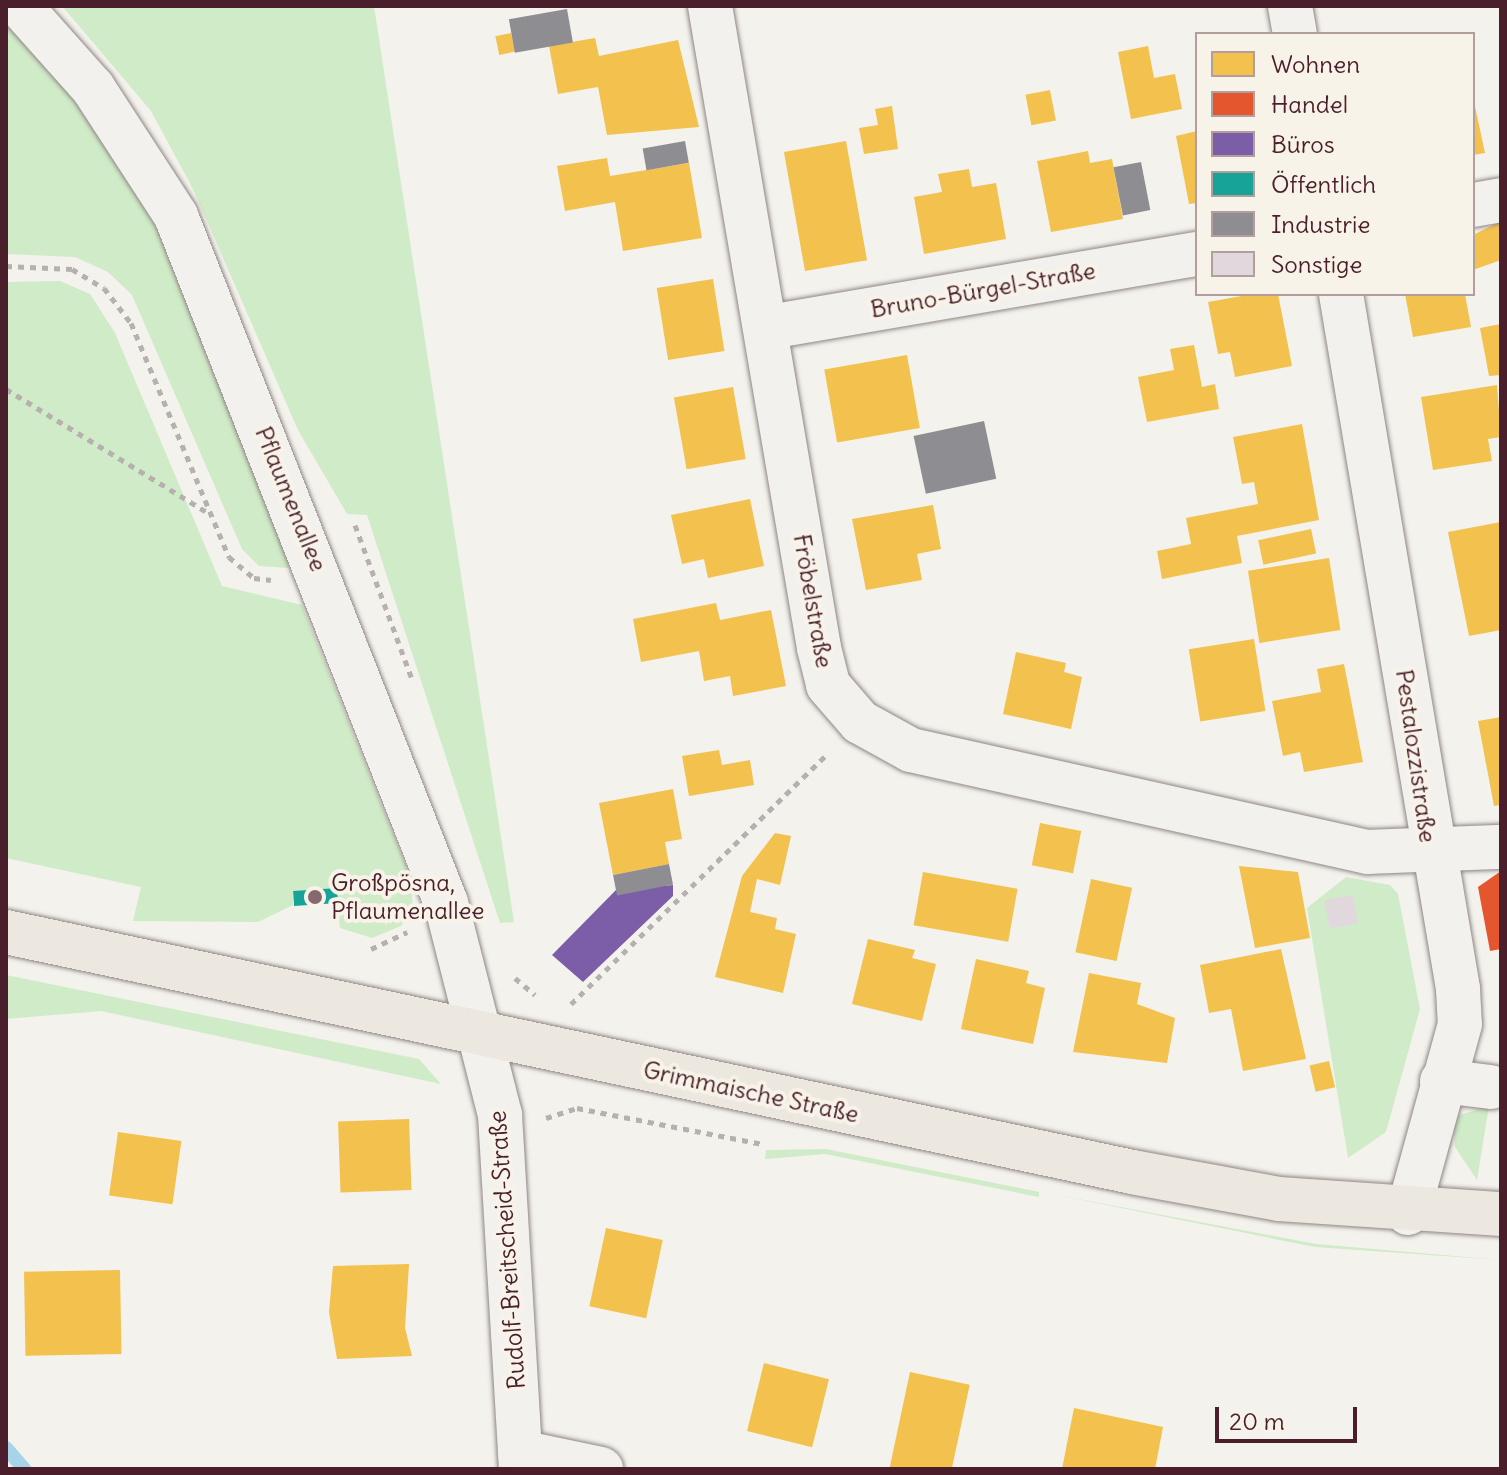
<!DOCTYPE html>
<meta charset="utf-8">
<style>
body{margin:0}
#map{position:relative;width:1507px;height:1475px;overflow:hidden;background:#f4f2ec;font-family:Delius,sans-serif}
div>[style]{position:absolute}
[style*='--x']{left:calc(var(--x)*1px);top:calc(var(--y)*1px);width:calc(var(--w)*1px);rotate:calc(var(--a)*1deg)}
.green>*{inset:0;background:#d0ebc7}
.homes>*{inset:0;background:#f2c14e;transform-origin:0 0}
.shops>*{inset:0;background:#e4572e}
.offices>*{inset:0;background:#7b5ea7}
.public>*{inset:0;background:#17a398;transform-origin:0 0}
.industry>*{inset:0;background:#8d8d92;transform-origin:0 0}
.stream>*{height:14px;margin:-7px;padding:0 7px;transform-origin:7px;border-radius:7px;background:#a8d4e9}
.building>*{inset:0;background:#e1d8dd;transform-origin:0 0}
.path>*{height:5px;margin-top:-2.5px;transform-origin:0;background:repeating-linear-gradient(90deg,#b6b0ae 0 6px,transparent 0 12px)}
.roads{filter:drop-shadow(0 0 2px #8f8685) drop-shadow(0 0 2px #8f8685)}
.minor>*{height:44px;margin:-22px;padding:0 22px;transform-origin:22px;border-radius:22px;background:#f2f1ed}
.major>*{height:44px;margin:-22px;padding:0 22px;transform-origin:22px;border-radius:22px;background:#ede8df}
.dots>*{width:22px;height:22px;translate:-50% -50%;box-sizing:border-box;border:4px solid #f7f3e8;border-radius:50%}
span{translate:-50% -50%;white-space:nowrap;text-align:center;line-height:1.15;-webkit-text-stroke:8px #f7f3e8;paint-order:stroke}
.street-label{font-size:24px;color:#4a1f2b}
.poi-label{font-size:24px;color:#4a1f2b}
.left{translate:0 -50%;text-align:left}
.frame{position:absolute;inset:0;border:8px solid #4a1f2b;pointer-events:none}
.legend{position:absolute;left:1195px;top:32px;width:280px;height:264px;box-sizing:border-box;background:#f7f3e8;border:2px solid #b29e9c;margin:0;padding:10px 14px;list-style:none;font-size:24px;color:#4a1f2b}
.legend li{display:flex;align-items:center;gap:16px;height:40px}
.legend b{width:40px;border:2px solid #b29e9c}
.scale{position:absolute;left:1215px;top:1407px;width:142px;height:36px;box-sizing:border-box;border:4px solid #4a1f2b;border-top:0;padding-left:10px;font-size:24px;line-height:28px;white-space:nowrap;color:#4a1f2b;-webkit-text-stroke:6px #f7f3e8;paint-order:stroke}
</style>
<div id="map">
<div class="green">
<div style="clip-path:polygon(62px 6px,374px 6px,514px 922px,500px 923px,367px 515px,347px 514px,298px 430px,193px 189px,151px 111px)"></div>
<div style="clip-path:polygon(6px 17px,118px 152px,155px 213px,293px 558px,288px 568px,259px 566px,242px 549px,132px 295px,108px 272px,75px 257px,6px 254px)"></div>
<div style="clip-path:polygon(60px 281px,90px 294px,115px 333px,222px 586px,302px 605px,410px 877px,413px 907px,401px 926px,372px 938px,340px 928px,336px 888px,294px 891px,293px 905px,258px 922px,133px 921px,141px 887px,6px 858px,6px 282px)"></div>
<div style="clip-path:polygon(1346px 877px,1390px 885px,1398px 894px,1420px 1009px,1386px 1132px,1348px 1158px,1307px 908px)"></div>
<div style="clip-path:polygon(6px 975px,419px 1059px,441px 1084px,101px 1011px,6px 1019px)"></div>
<div style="clip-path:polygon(1489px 1106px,1477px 1180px,1455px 1147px,1453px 1117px)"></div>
<div style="clip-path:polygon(826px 1149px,1039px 1192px,1039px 1197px,825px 1154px,765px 1159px,766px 1150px)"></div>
<div style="clip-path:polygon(1047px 1193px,1316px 1244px,1501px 1260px,1315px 1247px)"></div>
</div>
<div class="homes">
<div style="left:511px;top:33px;width:19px;height:16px;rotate:78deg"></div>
<div style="clip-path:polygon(595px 38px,599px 56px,678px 40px,699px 127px,607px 135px,598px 87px,558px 94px,549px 46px)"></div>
<div style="clip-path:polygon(1148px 46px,1154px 78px,1175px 74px,1182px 109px,1131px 119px,1118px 52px)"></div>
<div style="left:1050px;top:90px;width:31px;height:25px;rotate:79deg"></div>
<div style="clip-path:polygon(1473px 97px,1485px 153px,1473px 155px)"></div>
<div style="clip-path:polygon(892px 106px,898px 149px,864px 154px,859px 128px,878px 125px,875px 109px)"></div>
<div style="clip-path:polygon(1197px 131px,1197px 203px,1189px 204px,1176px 136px)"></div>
<div style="left:846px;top:141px;width:121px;height:63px;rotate:80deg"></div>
<div style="clip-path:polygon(1088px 151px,1090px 163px,1112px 159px,1123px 219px,1051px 232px,1037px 161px)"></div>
<div style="clip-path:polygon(607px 158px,610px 176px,689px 163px,702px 238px,623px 251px,615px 202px,565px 211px,557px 166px)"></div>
<div style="clip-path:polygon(969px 169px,972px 187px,996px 183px,1006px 239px,924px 254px,914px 197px,942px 192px,938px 174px)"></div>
<div style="clip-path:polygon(1501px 221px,1501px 260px,1473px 270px,1473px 235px)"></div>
<div style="left:713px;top:279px;width:73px;height:57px;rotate:81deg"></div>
<div style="clip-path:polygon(1253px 294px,1278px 294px,1292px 366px,1235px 377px,1230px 352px,1218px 354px,1208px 302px)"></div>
<div style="clip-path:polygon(1405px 294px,1465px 294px,1471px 327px,1413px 337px)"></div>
<div style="clip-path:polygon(1501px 324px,1501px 375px,1489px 376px,1480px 328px)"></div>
<div style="clip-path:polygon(1194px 345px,1202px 387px,1215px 384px,1219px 409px,1147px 422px,1138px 377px,1174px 370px,1170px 349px)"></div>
<div style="left:907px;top:355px;width:74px;height:84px;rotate:80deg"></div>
<div style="clip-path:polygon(1497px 385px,1501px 437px,1488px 439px,1492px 461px,1433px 470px,1421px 397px)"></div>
<div style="left:733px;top:387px;width:73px;height:60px;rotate:80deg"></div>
<div style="clip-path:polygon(1302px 424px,1319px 520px,1237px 536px,1242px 563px,1162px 579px,1157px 551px,1191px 544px,1186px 518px,1258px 504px,1254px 482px,1242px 484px,1233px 437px)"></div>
<div style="clip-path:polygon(750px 499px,764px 566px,708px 578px,704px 559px,682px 564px,671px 515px)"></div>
<div style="clip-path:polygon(933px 505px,941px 549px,917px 554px,922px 580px,866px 590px,852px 519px)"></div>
<div style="clip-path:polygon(1501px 522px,1501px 630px,1469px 636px,1448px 532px)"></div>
<div style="left:1311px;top:529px;width:25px;height:54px;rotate:78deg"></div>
<div style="left:1329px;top:558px;width:73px;height:82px;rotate:81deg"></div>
<div style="clip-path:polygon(716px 603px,720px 620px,771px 610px,786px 686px,733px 696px,730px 676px,704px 681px,699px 651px,641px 662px,633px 619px)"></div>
<div style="left:1254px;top:639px;width:73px;height:66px;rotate:81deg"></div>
<div style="clip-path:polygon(1016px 652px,1066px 663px,1064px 672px,1082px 677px,1071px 729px,1003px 714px)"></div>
<div style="clip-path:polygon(1344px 664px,1363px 762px,1304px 772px,1300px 752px,1283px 756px,1272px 701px,1321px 692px,1317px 669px)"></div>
<div style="clip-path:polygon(1501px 717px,1501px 805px,1494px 806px,1478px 721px)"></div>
<div style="clip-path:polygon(719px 750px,722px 765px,750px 760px,754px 785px,689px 796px,682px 756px)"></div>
<div style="clip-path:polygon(673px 789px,682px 839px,665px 842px,669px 864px,613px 875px,599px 803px)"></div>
<div style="left:1040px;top:823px;width:42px;height:43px;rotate:11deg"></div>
<div style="clip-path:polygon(775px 833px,791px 836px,780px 885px,757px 879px,750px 912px,777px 918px,775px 929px,796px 934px,783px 993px,715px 977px,742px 876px)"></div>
<div style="clip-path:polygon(1239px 866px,1298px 872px,1310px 938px,1255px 948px)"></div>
<div style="left:923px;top:872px;width:96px;height:54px;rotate:10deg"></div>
<div style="left:1091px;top:879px;width:42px;height:75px;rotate:12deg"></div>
<div style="clip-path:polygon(868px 939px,915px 950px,912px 958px,936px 964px,922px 1021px,852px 1004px)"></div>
<div style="clip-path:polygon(1281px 949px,1306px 1059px,1243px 1071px,1231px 1009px,1209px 1013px,1200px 965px)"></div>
<div style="clip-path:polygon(976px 959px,1029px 971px,1026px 983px,1045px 988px,1033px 1044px,961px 1029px)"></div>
<div style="clip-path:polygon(1089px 973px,1141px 983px,1137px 1004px,1175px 1018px,1167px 1063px,1073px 1052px)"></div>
<div style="left:1329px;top:1061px;width:27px;height:20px;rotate:77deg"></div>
<div style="left:409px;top:1119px;width:71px;height:71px;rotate:88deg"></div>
<div style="left:118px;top:1132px;width:64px;height:64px;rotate:8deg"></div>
<div style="left:606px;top:1228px;width:58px;height:80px;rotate:12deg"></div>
<div style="clip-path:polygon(409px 1264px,405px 1328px,412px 1356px,337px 1359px,329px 1312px,333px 1266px)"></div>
<div style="left:120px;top:1270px;width:84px;height:96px;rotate:89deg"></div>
<div style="left:764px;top:1363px;width:67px;height:70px;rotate:14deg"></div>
<div style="left:910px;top:1372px;width:61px;height:99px;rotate:12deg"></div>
<div style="clip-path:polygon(1074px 1408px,1163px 1427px,1155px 1469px,1062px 1469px)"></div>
</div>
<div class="shops">
<div style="clip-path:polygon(1501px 871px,1501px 949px,1490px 951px,1478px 887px)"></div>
</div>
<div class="offices">
<div style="clip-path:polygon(673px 885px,673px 896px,583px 982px,552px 955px,616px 890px)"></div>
</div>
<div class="public">
<div style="left:337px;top:888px;width:15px;height:44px;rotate:86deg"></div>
</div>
<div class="industry">
<div style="left:567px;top:9px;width:34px;height:59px;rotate:80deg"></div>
<div style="left:685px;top:141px;width:22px;height:43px;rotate:80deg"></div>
<div style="left:1141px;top:162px;width:49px;height:28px;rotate:79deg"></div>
<div style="left:984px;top:421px;width:59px;height:72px;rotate:78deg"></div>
<div style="left:669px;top:864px;width:21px;height:57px;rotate:79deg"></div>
</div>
<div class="stream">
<div style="--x:6;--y:1448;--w:28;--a:49"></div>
</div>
<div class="building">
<div style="left:1353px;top:895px;width:29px;height:29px;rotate:80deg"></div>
</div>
<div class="path">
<div style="--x:6;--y:266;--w:66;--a:2.6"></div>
<div style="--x:72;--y:269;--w:37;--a:31"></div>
<div style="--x:104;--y:288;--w:44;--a:52.4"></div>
<div style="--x:131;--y:323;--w:254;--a:67.3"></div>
<div style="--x:229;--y:557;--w:33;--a:40"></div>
<div style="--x:254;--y:578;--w:17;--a:7"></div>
<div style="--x:6;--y:389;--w:239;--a:31.5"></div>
<div style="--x:355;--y:525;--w:167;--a:69.7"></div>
<div style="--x:371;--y:949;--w:40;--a:-25"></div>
<div style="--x:515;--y:978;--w:26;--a:40"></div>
<div style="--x:571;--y:1004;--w:358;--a:-44.3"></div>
<div style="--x:546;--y:1118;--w:33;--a:-18"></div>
<div style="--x:577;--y:1108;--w:189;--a:11"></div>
</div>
<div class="roads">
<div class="minor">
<div style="--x:20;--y:6;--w:110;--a:48.3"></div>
<div style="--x:93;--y:88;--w:153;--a:57"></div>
<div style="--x:176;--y:216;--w:738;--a:68.54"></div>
<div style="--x:446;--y:903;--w:219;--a:75.7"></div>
<div style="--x:500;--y:1115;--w:355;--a:86.6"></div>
<div style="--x:710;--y:6;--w:651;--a:80.36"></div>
<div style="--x:819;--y:648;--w:38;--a:76"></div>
<div style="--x:828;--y:685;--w:49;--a:49.1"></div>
<div style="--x:860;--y:722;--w:58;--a:28.8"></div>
<div style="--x:911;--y:750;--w:468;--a:12.6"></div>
<div style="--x:1368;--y:852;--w:133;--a:-2.2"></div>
<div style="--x:1290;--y:6;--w:28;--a:80"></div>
<div style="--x:1473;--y:205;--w:28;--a:-10"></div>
<div style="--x:1341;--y:294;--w:705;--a:80.44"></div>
<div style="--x:1458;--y:989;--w:35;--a:87"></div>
<div style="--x:1460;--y:1024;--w:196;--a:105.4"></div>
<div style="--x:769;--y:327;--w:434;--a:-9.7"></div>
<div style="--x:1442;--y:1081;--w:49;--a:7"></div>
<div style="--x:520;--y:1452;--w:83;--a:11.9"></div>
</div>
<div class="major">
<div style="--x:6;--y:932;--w:1151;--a:12.03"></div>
<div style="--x:1132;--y:1172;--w:149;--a:10.4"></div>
<div style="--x:1279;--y:1199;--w:223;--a:3.9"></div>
</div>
</div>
<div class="dots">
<div style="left:315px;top:897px;background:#86696f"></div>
</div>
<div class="street-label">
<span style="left:983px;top:290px;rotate:-10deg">Bruno-Bürgel-Straße</span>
<span style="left:291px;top:499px;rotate:68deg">Pflaumenallee</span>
<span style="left:813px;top:601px;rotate:80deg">Fröbelstraße</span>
<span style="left:1416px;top:756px;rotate:82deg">Pestalozzistraße</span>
<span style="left:751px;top:1092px;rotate:12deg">Grimmaische Straße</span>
<span style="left:507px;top:1250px;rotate:-94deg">Rudolf-Breitscheid-Straße</span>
</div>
<div class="poi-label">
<span class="left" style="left:331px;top:897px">Großpösna,<br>Pflaumenallee</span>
</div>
<div class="frame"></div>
<ul class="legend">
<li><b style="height:22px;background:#f2c14e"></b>Wohnen</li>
<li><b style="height:22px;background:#e4572e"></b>Handel</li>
<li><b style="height:22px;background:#7b5ea7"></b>Büros</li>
<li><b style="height:22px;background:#17a398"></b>Öffentlich</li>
<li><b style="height:22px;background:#8d8d92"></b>Industrie</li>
<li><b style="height:22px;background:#e1d8dd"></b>Sonstige</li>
</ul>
<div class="scale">20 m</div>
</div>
